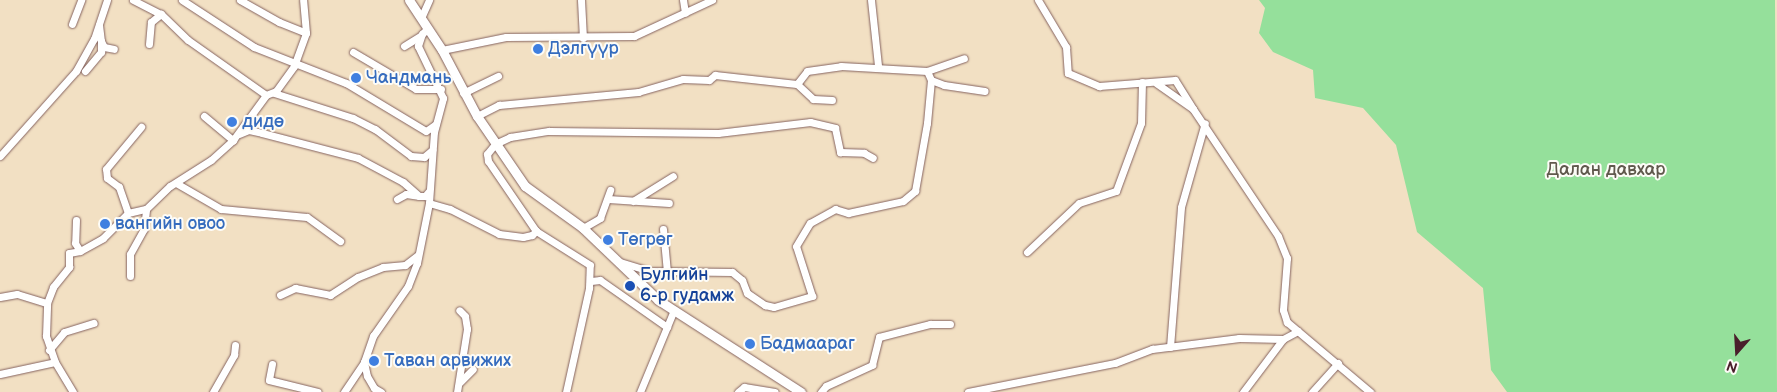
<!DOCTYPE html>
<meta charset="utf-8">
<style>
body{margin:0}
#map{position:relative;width:1777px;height:392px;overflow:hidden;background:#f2e0c3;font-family:"Balsamiq Sans",sans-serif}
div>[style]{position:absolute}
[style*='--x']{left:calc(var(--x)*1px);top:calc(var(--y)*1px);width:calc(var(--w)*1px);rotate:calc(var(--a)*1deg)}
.green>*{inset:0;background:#95e09b}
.roads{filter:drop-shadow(0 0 1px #856360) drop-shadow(0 0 1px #856360)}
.minor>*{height:7px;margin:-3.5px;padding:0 3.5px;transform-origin:3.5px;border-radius:3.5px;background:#fff}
.major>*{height:9px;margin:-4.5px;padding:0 4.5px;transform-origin:4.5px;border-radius:4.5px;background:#fff}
.dots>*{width:14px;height:14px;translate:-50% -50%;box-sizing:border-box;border:2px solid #fdfcf7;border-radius:50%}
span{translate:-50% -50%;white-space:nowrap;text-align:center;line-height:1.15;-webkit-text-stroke:4px #fdfcf7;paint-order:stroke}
.shop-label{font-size:18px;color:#366cbe}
.left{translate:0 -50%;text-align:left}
.park-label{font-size:18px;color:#60594d}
.transit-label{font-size:18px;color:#164399}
.north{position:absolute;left:1712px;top:327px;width:50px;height:50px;-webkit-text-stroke:4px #fdfcf7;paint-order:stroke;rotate:199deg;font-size:14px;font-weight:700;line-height:20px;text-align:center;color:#4a1f2b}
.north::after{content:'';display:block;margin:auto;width:18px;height:22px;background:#4a1f2b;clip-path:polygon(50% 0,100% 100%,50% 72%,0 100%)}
</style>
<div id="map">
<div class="green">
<div style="clip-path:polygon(1259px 0,1775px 0,1777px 392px,1507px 392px,1491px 370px,1483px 288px,1417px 232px,1396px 145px,1363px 108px,1315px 98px,1313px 70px,1273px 52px,1259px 33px,1265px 8px)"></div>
</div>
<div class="roads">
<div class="minor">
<div style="--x:133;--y:0;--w:31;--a:27"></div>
<div style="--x:161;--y:14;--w:37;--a:44"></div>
<div style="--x:188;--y:40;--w:95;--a:35.2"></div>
<div style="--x:182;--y:0;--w:86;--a:33.1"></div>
<div style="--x:254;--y:47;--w:99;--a:21.4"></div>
<div style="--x:346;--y:83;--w:93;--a:31"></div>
<div style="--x:426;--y:131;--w:12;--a:-35"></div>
<div style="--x:240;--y:0;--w:45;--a:29.4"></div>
<div style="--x:279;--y:22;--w:29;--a:22"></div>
<div style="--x:581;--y:0;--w:38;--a:87"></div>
<div style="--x:683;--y:0;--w:13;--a:81"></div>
<div style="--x:871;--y:0;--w:66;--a:83.9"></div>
<div style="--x:1038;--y:0;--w:55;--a:59.2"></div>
<div style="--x:1066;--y:47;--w:26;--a:86"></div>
<div style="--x:1068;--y:73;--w:34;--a:23"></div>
<div style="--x:1099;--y:86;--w:76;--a:-4.5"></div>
<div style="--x:1175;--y:80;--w:34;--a:58"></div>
<div style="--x:1193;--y:109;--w:45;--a:-144.9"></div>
<div style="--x:421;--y:18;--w:20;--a:-66"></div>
<div style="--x:72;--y:24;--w:26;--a:-69"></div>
<div style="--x:99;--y:25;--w:16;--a:83"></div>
<div style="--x:101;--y:41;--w:7;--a:63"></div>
<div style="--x:104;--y:47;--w:10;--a:11"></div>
<div style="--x:149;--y:44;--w:22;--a:-85"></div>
<div style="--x:151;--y:22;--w:13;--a:-39"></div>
<div style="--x:404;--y:46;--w:19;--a:-32"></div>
<div style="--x:442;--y:50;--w:65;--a:-11.5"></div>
<div style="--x:506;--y:37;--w:128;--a:-0.4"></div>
<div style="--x:634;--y:36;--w:86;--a:-24.8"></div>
<div style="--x:353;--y:52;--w:73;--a:30.4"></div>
<div style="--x:416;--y:89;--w:25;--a:0"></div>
<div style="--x:85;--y:71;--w:25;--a:-50"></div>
<div style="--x:101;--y:52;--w:11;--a:-90"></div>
<div style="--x:927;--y:71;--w:39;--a:-19"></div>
<div style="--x:797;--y:84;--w:22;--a:43"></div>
<div style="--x:813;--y:99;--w:19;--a:3"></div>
<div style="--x:274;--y:93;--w:83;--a:17.6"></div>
<div style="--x:353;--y:118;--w:25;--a:27"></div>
<div style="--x:375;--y:129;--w:45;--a:36.9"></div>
<div style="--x:411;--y:156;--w:13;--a:4"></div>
<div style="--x:424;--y:157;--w:11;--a:-41"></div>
<div style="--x:463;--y:93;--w:39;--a:-26"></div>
<div style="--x:1193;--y:109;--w:153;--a:56.2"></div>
<div style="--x:1278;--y:236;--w:24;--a:68"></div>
<div style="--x:1287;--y:258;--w:52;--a:94.4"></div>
<div style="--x:1283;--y:310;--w:13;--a:72"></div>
<div style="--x:1287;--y:322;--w:109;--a:40.1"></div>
<div style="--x:204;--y:116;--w:38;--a:40"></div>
<div style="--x:477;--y:116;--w:25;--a:-27"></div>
<div style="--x:499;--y:105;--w:140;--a:-5.3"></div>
<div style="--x:638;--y:92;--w:47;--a:-16.1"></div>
<div style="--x:683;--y:79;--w:26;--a:2"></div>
<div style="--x:709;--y:80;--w:8;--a:-40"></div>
<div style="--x:715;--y:75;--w:82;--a:6.3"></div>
<div style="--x:797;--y:84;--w:16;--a:-52"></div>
<div style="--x:807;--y:71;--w:34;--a:-8"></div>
<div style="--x:841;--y:66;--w:86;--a:3.3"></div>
<div style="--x:927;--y:71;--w:10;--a:66"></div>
<div style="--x:931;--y:80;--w:14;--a:21"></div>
<div style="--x:944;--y:85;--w:41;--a:8.3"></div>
<div style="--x:239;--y:134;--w:11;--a:-22"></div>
<div style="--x:249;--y:130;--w:13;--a:13"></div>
<div style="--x:262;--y:133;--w:99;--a:14.6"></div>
<div style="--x:358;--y:158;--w:51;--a:28.1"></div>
<div style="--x:403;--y:182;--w:21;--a:41"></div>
<div style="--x:419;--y:196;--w:6;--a:0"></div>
<div style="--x:425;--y:196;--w:6;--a:-51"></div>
<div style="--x:0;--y:156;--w:114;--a:-48.2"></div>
<div style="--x:76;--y:71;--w:37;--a:-61"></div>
<div style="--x:94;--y:39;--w:41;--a:-71.6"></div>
<div style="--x:176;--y:183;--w:52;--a:30"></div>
<div style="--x:221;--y:209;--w:86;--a:5.3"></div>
<div style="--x:307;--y:217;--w:41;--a:36"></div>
<div style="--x:397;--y:199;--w:10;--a:-29"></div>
<div style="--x:406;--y:194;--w:12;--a:9"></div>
<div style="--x:608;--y:199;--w:61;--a:3.8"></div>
<div style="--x:633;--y:201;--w:47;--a:-32"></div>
<div style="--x:429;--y:203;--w:22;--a:16"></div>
<div style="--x:450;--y:209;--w:55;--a:27"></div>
<div style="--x:499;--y:234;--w:24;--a:7"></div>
<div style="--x:523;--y:237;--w:9;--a:-13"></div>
<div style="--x:532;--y:235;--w:6;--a:-45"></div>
<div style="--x:128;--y:213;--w:28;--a:-109"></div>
<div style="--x:119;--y:187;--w:15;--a:-143"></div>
<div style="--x:107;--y:178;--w:9;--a:-96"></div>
<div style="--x:106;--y:169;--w:55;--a:-50.2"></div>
<div style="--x:76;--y:220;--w:23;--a:92"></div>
<div style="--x:75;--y:243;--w:9;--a:58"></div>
<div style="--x:583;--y:228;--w:20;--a:-30"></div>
<div style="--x:600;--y:218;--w:30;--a:-70"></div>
<div style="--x:663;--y:229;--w:43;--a:84.7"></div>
<div style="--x:1027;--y:252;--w:71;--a:-43.3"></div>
<div style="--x:1079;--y:203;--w:39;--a:-18"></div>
<div style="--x:1116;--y:191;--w:72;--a:-69.8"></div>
<div style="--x:1141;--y:123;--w:41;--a:-88.6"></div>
<div style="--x:620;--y:262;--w:30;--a:17"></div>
<div style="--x:649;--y:271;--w:83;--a:0.7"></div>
<div style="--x:732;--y:272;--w:13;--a:39"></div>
<div style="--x:742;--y:280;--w:14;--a:69"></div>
<div style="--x:747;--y:293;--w:22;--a:34"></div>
<div style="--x:765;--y:305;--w:9;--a:13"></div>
<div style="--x:774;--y:307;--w:40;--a:-16"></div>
<div style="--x:812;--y:296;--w:52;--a:-107.7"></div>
<div style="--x:796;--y:246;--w:27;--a:-59"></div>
<div style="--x:810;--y:223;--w:29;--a:-29"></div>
<div style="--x:835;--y:209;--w:14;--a:17"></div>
<div style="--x:848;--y:213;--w:56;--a:-12.3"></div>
<div style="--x:903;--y:201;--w:16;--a:-40"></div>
<div style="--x:915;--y:191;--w:69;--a:-80"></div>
<div style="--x:927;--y:123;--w:43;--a:-84.7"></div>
<div style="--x:130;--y:276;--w:22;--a:-90"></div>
<div style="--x:130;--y:254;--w:29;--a:-61"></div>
<div style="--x:144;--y:229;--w:20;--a:-84"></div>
<div style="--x:591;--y:281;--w:9;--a:-6"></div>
<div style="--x:600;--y:280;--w:82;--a:35"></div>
<div style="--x:280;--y:295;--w:17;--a:-25"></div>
<div style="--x:295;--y:288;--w:36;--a:11"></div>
<div style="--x:330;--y:295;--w:33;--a:-33"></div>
<div style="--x:358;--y:277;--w:27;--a:-22"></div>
<div style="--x:383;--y:267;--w:22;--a:-5"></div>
<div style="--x:405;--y:265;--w:16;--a:-38"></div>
<div style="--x:0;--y:297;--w:17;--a:-10"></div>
<div style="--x:17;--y:294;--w:31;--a:17"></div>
<div style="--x:1170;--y:347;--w:140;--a:-85.5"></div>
<div style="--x:1181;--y:207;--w:87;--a:-74.1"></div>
<div style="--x:49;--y:350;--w:23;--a:-50"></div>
<div style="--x:64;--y:332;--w:31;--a:-17"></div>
<div style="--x:364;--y:362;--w:14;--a:78"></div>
<div style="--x:367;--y:376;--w:14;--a:60"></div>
<div style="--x:374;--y:388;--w:8;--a:30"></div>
<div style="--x:272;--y:364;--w:16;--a:101"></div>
<div style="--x:269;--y:380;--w:50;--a:13.8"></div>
<div style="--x:0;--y:374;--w:56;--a:-12.3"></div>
<div style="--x:460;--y:382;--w:18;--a:-45"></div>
<div style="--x:73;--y:392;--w:35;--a:-121"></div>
<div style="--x:55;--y:362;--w:28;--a:-109"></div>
<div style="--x:46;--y:336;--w:33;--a:-88"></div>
<div style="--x:47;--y:303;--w:17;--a:-69"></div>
<div style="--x:53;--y:287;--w:26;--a:-51"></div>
<div style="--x:69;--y:267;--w:14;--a:-90"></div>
<div style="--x:69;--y:253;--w:11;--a:-10"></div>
<div style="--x:80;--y:251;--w:26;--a:-29"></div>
<div style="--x:103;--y:238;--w:35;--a:-45"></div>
<div style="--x:128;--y:213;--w:18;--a:-13"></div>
<div style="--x:146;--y:209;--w:33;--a:-44"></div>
<div style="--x:170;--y:186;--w:49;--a:-32.4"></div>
<div style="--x:211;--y:160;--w:30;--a:-42"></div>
<div style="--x:233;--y:140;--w:56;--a:-53.7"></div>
<div style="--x:266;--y:95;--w:11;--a:-22"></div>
<div style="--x:276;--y:91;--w:31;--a:-54"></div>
<div style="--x:294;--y:66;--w:35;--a:-70"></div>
<div style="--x:306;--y:33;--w:33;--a:-95"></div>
<div style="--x:213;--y:392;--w:43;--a:-60.4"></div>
<div style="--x:234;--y:355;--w:10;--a:-84"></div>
<div style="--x:344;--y:392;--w:36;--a:-56"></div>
<div style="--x:364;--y:362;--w:28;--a:-71"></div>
<div style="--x:373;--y:336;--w:61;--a:-55"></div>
<div style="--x:408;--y:286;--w:25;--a:-69"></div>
<div style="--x:417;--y:263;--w:61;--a:-78.7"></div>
<div style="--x:429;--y:203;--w:71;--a:-86"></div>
<div style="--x:434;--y:132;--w:35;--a:-75"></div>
<div style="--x:443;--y:98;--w:58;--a:-115.7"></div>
<div style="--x:418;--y:46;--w:13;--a:-72"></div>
<div style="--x:422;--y:34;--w:8;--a:-45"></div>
<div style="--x:457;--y:392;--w:64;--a:-81"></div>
<div style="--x:467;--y:329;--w:13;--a:-99"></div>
<div style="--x:465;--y:316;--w:8;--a:-135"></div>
<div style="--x:566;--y:392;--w:107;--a:-77.5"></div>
<div style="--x:589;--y:288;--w:23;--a:-88"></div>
<div style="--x:590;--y:265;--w:64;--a:-147.8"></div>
<div style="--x:536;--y:231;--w:85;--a:-124.4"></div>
<div style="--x:488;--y:161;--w:7;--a:-98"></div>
<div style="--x:487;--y:154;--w:13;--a:-51"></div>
<div style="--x:495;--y:144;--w:17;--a:-25"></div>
<div style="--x:510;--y:137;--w:39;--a:-9"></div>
<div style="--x:549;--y:131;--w:169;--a:0.7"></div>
<div style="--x:718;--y:133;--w:93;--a:-6.8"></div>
<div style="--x:810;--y:122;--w:26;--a:13"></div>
<div style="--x:835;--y:128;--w:25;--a:78"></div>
<div style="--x:840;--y:152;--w:24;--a:2"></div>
<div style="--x:864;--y:153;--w:10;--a:29"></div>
<div style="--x:640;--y:392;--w:89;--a:-67.5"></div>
<div style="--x:738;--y:392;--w:8;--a:-40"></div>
<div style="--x:744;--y:387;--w:31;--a:9"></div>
<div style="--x:821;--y:392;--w:8;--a:-50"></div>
<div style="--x:826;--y:386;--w:51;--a:-24.5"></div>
<div style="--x:872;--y:365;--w:29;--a:-76"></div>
<div style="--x:879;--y:337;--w:53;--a:-14.3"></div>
<div style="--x:930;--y:324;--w:20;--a:0"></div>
<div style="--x:968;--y:392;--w:150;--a:-11.2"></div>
<div style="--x:1115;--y:363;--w:40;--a:-21"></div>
<div style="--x:1152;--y:349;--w:88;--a:-7.2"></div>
<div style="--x:1239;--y:338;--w:44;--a:1.3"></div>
<div style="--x:1283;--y:339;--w:17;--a:-28"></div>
<div style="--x:1243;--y:392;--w:66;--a:-53"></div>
<div style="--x:1312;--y:392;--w:39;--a:-48"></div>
</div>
<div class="major">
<div style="--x:409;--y:0;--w:60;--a:56.6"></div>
<div style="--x:442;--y:50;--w:75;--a:62.1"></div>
<div style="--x:477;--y:116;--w:85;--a:55.6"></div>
<div style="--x:525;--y:186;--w:72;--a:35.9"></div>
<div style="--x:583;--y:228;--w:104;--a:43.8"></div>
<div style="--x:658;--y:300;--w:170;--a:32.8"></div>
</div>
</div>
<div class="dots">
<div style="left:538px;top:49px;background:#3f7fe0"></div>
<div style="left:356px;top:78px;background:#3f7fe0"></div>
<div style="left:232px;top:122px;background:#3f7fe0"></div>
<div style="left:105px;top:224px;background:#3f7fe0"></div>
<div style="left:608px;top:240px;background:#3f7fe0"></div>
<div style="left:630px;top:286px;background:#1a4fb4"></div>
<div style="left:750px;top:344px;background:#3f7fe0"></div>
<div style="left:374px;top:361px;background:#3f7fe0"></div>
</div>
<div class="shop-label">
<span class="left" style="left:548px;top:49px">Дэлгүүр</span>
<span class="left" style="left:366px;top:78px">Чандмань</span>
<span class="left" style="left:242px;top:122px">дидө</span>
<span class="left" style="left:115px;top:224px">вангийн овоо</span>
<span class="left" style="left:618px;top:240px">Төгрөг</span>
<span class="left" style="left:760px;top:344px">Бадмаараг</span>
<span class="left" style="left:384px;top:361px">Таван арвижих</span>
</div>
<div class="park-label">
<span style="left:1606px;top:170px">Далан давхар</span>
</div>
<div class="transit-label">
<span class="left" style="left:640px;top:286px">Булгийн<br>6-р гудамж</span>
</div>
<div class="north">N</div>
</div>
